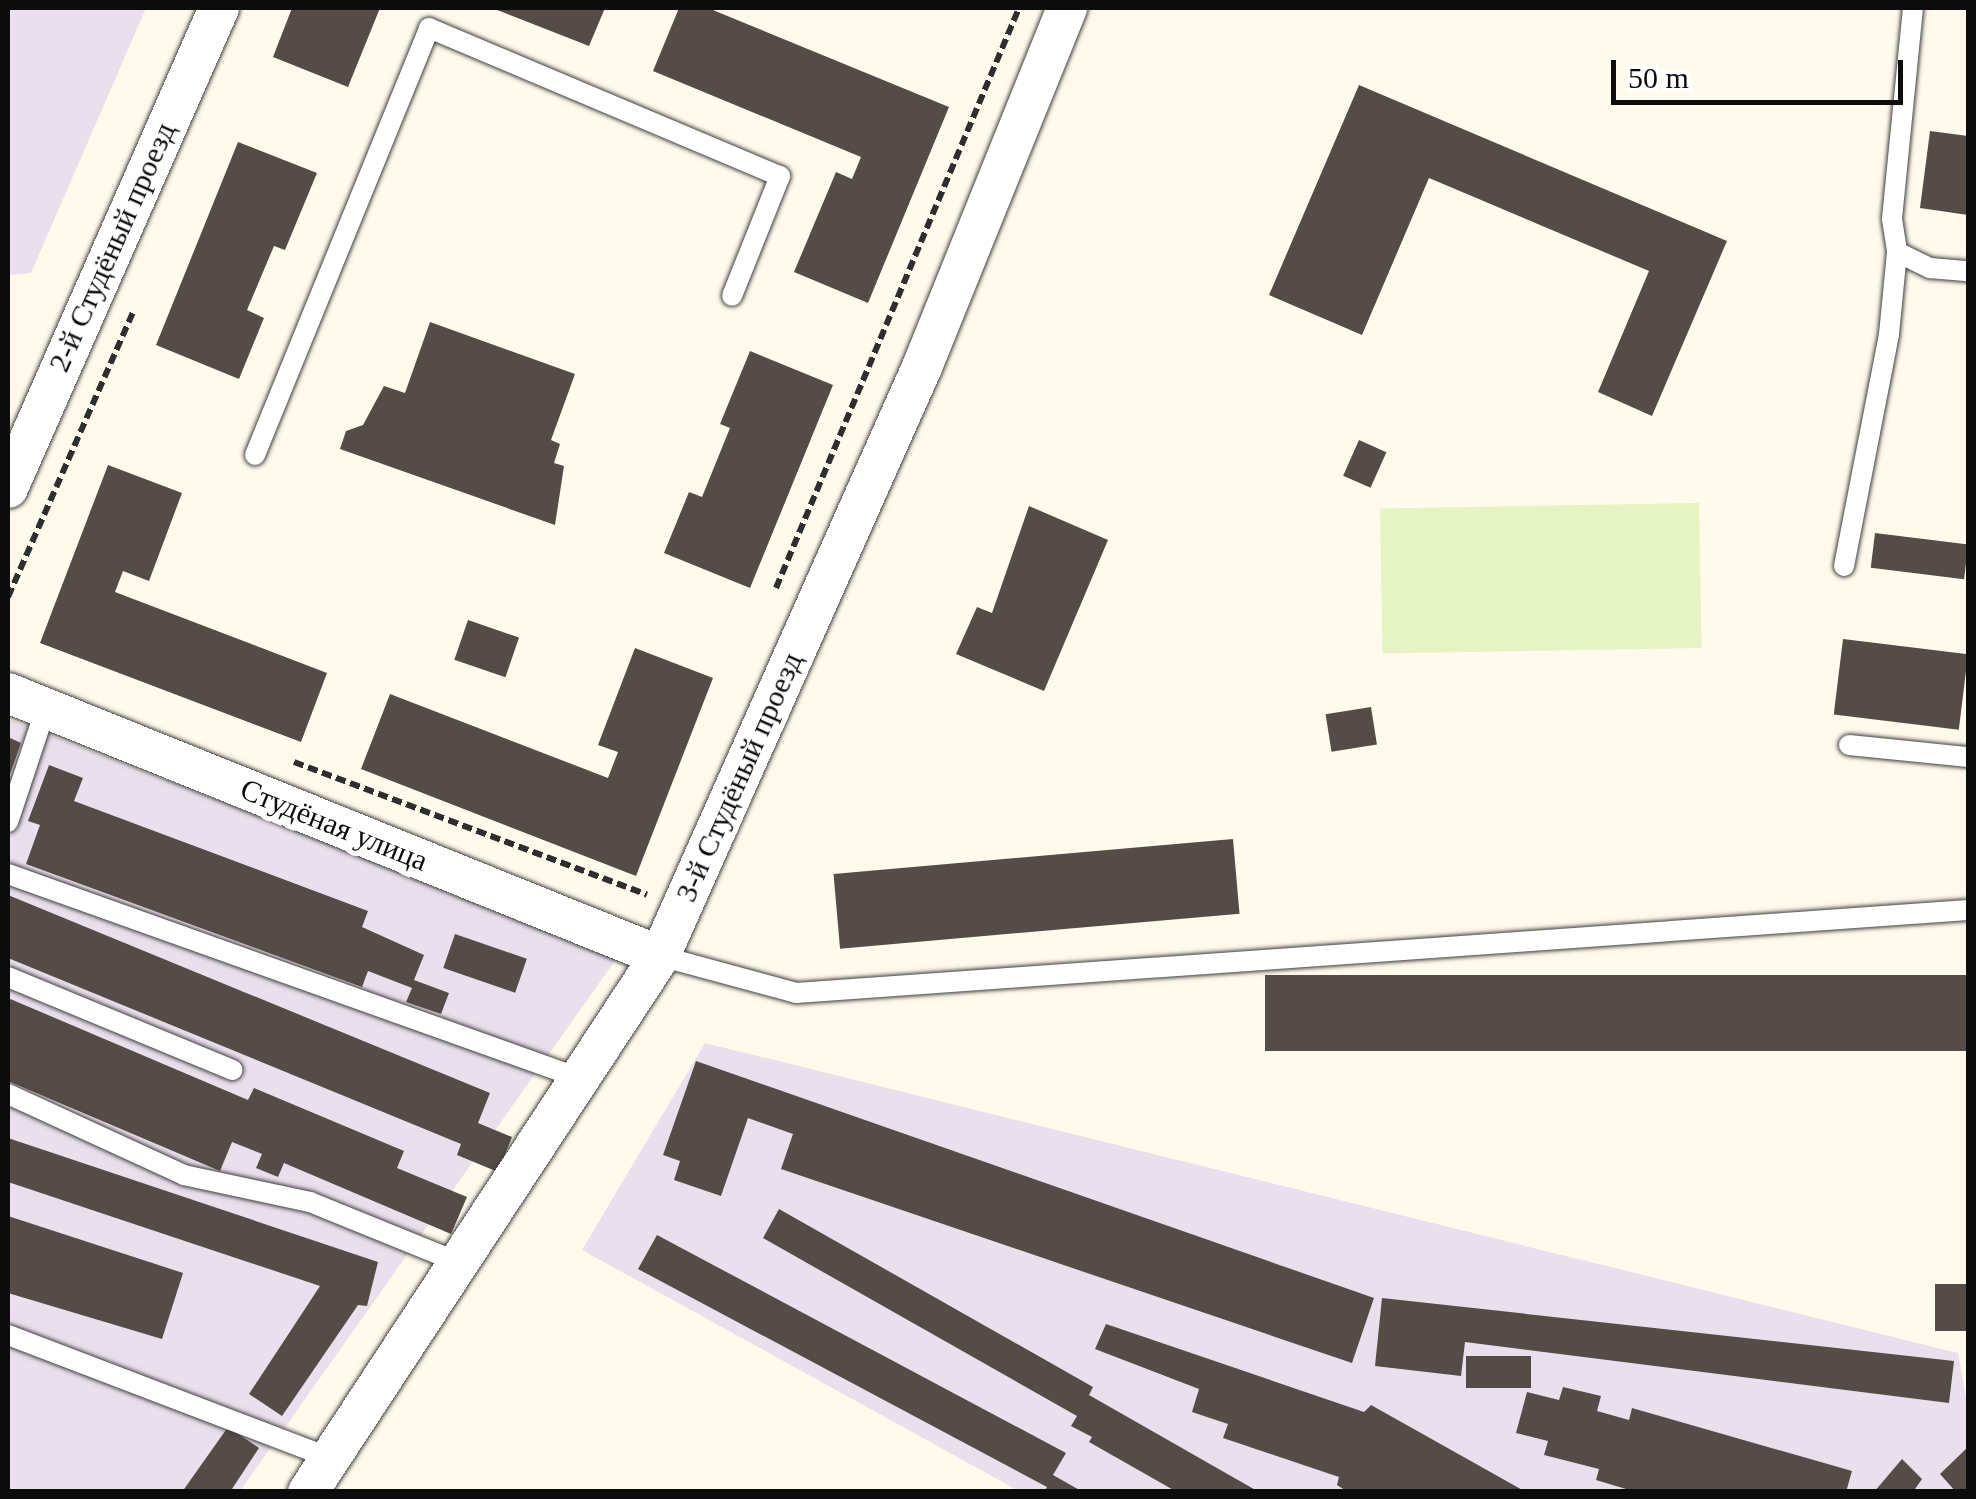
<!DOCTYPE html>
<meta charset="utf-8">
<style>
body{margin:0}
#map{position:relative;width:1976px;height:1499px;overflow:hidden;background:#fffaeb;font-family:"Times New Roman",serif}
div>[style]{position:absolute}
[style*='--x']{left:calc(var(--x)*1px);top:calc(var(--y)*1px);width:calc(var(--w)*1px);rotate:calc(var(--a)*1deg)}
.industrial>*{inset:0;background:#eadfec}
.pitch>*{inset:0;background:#e6f3c4;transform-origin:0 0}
.building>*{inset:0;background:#564c47;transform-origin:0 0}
.path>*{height:6px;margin-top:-3px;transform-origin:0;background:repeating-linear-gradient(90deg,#2e2e2e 0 10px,transparent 0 15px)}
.roads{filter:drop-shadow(0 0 2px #3f3f3f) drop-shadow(0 0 2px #3f3f3f)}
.service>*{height:20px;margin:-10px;padding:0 10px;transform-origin:10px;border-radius:10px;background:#fff}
.minor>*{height:40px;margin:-20px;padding:0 20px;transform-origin:20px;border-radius:20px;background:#fff}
span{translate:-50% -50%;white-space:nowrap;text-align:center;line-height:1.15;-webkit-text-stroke:10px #fff;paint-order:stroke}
.street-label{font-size:30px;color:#0c0c0c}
.frame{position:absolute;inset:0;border:10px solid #0c0c0c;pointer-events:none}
.scale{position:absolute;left:1611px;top:60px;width:292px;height:45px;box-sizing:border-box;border:5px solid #0c0c0c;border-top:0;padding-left:12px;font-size:30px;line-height:35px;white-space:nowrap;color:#0c0c0c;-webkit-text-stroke:8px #fff;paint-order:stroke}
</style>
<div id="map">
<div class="industrial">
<div style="clip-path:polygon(8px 8px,146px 8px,31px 273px,8px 275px)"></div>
<div style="clip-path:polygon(8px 719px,619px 955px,240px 1491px,8px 1491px)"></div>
<div style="clip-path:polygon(705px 1043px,1958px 1353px,1968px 1408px,1968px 1491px,1019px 1491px,582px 1250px)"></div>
</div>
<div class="pitch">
<div style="left:1699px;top:503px;width:145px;height:319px;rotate:89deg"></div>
</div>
<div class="building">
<div style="clip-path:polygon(292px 8px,380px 8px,348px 87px,273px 57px)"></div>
<div style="clip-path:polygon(492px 8px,605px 8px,589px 46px)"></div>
<div style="clip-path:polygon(679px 8px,708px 8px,949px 107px,868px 303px,794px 272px,836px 172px,852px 179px,861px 157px,653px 71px)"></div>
<div style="clip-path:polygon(1359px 85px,1727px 241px,1652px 416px,1598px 392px,1649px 271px,1429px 178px,1362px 335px,1269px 295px)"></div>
<div style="clip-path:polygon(1930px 131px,1968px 136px,1968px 215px,1920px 208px)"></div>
<div style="clip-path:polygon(238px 142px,317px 173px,285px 250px,274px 246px,247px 310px,264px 318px,239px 379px,156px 345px)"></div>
<div style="clip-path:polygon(430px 322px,575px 374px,551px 440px,560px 444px,554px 463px,564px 466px,555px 525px,340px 449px,346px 431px,363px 425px,384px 386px,405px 393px)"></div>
<div style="clip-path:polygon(750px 351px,833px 385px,750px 588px,664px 553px,689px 492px,702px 497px,730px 428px,720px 424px)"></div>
<div style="left:1359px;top:440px;width:30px;height:39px;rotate:24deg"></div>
<div style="clip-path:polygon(108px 465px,182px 493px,149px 581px,123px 571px,115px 592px,327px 673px,301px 742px,40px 643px)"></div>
<div style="clip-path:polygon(1029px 506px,1108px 540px,1044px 691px,956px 654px,977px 607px,992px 613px)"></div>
<div style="left:1875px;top:533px;width:94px;height:35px;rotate:7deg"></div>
<div style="left:468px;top:620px;width:54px;height:42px;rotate:19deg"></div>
<div style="left:1843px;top:639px;width:126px;height:76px;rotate:7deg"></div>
<div style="clip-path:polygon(635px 648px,713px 678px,636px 876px,361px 769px,390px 694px,608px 778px,618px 752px,598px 745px)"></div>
<div style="left:1371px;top:707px;width:38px;height:46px;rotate:81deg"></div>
<div style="clip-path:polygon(8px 737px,21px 743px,8px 780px)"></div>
<div style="clip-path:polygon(49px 765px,83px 778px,74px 801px,368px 911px,362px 927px,424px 955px,414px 980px,449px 993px,441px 1014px,406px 1002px,412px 988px,368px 971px,362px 987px,26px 864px,40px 825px,28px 821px)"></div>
<div style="left:1233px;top:839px;width:75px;height:401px;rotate:85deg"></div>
<div style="clip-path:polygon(8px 895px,490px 1093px,478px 1123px,512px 1137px,498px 1172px,457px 1155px,461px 1144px,8px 958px)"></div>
<div style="left:455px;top:934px;width:76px;height:36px;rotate:19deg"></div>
<div style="left:1968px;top:975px;width:76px;height:703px;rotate:90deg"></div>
<div style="clip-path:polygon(8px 998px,248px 1100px,254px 1088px,404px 1151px,397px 1168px,467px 1197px,451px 1234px,284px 1163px,278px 1177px,256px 1168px,262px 1154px,232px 1142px,220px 1171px,8px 1081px)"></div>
<div style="clip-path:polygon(696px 1061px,1374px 1298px,1352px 1363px,781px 1169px,793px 1134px,748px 1118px,721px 1196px,674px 1180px,680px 1161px,663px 1155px)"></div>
<div style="clip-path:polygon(8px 1138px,378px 1262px,367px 1306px,358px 1305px,282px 1416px,249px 1394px,320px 1286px,8px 1182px)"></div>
<div style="clip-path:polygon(779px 1209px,1093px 1387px,1089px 1395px,1259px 1492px,1177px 1492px,1089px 1442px,1092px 1437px,1071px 1426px,1077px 1416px,763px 1238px)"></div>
<div style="clip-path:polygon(8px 1216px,183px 1273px,162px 1339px,8px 1293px)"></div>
<div style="clip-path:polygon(657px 1235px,1066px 1453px,1053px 1475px,1083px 1492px,1044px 1492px,1047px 1487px,638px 1269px)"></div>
<div style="left:1968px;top:1284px;width:47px;height:33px;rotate:90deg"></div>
<div style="clip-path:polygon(1382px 1298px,1954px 1361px,1949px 1403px,1465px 1342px,1461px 1376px,1375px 1366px)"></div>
<div style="clip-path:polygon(1106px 1324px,1364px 1412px,1371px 1405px,1526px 1492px,1348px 1492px,1337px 1485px,1339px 1477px,1223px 1438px,1228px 1424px,1192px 1412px,1199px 1389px,1095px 1349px)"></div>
<div style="left:1531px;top:1356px;width:32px;height:65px;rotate:90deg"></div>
<div style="clip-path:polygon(1563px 1387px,1601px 1396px,1597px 1411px,1629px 1420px,1632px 1408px,1852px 1471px,1846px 1492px,1636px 1492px,1596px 1480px,1599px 1469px,1544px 1455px,1548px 1441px,1516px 1433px,1527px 1392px,1559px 1400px)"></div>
<div style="clip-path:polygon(228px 1427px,259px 1448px,230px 1492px,182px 1492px)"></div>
<div style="clip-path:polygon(1968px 1447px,1968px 1492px,1956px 1492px,1940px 1474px)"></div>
<div style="clip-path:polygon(1902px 1459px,1922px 1479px,1913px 1492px,1874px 1492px)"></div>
</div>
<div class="path">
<div style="--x:776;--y:588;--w:629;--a:-67.27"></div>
<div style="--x:8;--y:597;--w:313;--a:-66.3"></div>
<div style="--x:294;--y:762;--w:377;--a:20.6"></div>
</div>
<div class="roads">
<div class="service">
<div style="--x:1913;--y:8;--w:212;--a:95.7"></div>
<div style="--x:1892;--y:219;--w:33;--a:81"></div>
<div style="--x:1897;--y:252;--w:37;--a:26"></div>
<div style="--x:1930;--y:268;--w:38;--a:5"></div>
<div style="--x:255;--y:455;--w:461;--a:-67.8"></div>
<div style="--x:429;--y:28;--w:381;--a:22.9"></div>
<div style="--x:780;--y:176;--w:129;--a:111.8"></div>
<div style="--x:1844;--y:566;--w:236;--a:-79"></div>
<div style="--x:1889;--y:334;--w:82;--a:-84.4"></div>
<div style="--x:1849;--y:745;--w:120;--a:5.8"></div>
<div style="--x:8;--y:822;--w:120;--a:-71.6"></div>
<div style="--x:8;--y:874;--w:606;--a:19.66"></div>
<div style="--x:660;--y:956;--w:141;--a:15.2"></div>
<div style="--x:796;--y:993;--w:1175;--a:-4.05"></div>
<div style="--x:8;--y:977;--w:243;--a:22.5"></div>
<div style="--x:8;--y:1094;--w:194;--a:24.7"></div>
<div style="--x:184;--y:1175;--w:129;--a:12.1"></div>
<div style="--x:310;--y:1202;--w:160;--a:22.1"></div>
<div style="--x:8;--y:1335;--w:345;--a:20.9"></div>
</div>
<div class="minor">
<div style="--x:8;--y:488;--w:524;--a:-66.27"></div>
<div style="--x:8;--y:693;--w:703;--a:21.97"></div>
<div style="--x:308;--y:1492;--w:641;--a:-56.71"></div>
<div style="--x:660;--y:956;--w:645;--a:-66.02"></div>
<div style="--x:922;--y:367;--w:387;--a:-68"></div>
</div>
</div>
<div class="street-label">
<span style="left:112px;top:247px;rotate:-66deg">2-й Студёный проезд</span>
<span style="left:739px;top:777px;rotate:-66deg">3-й Студёный проезд</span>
<span style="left:334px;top:825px;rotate:22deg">Студёная улица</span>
</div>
<div class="frame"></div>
<div class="scale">50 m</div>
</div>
